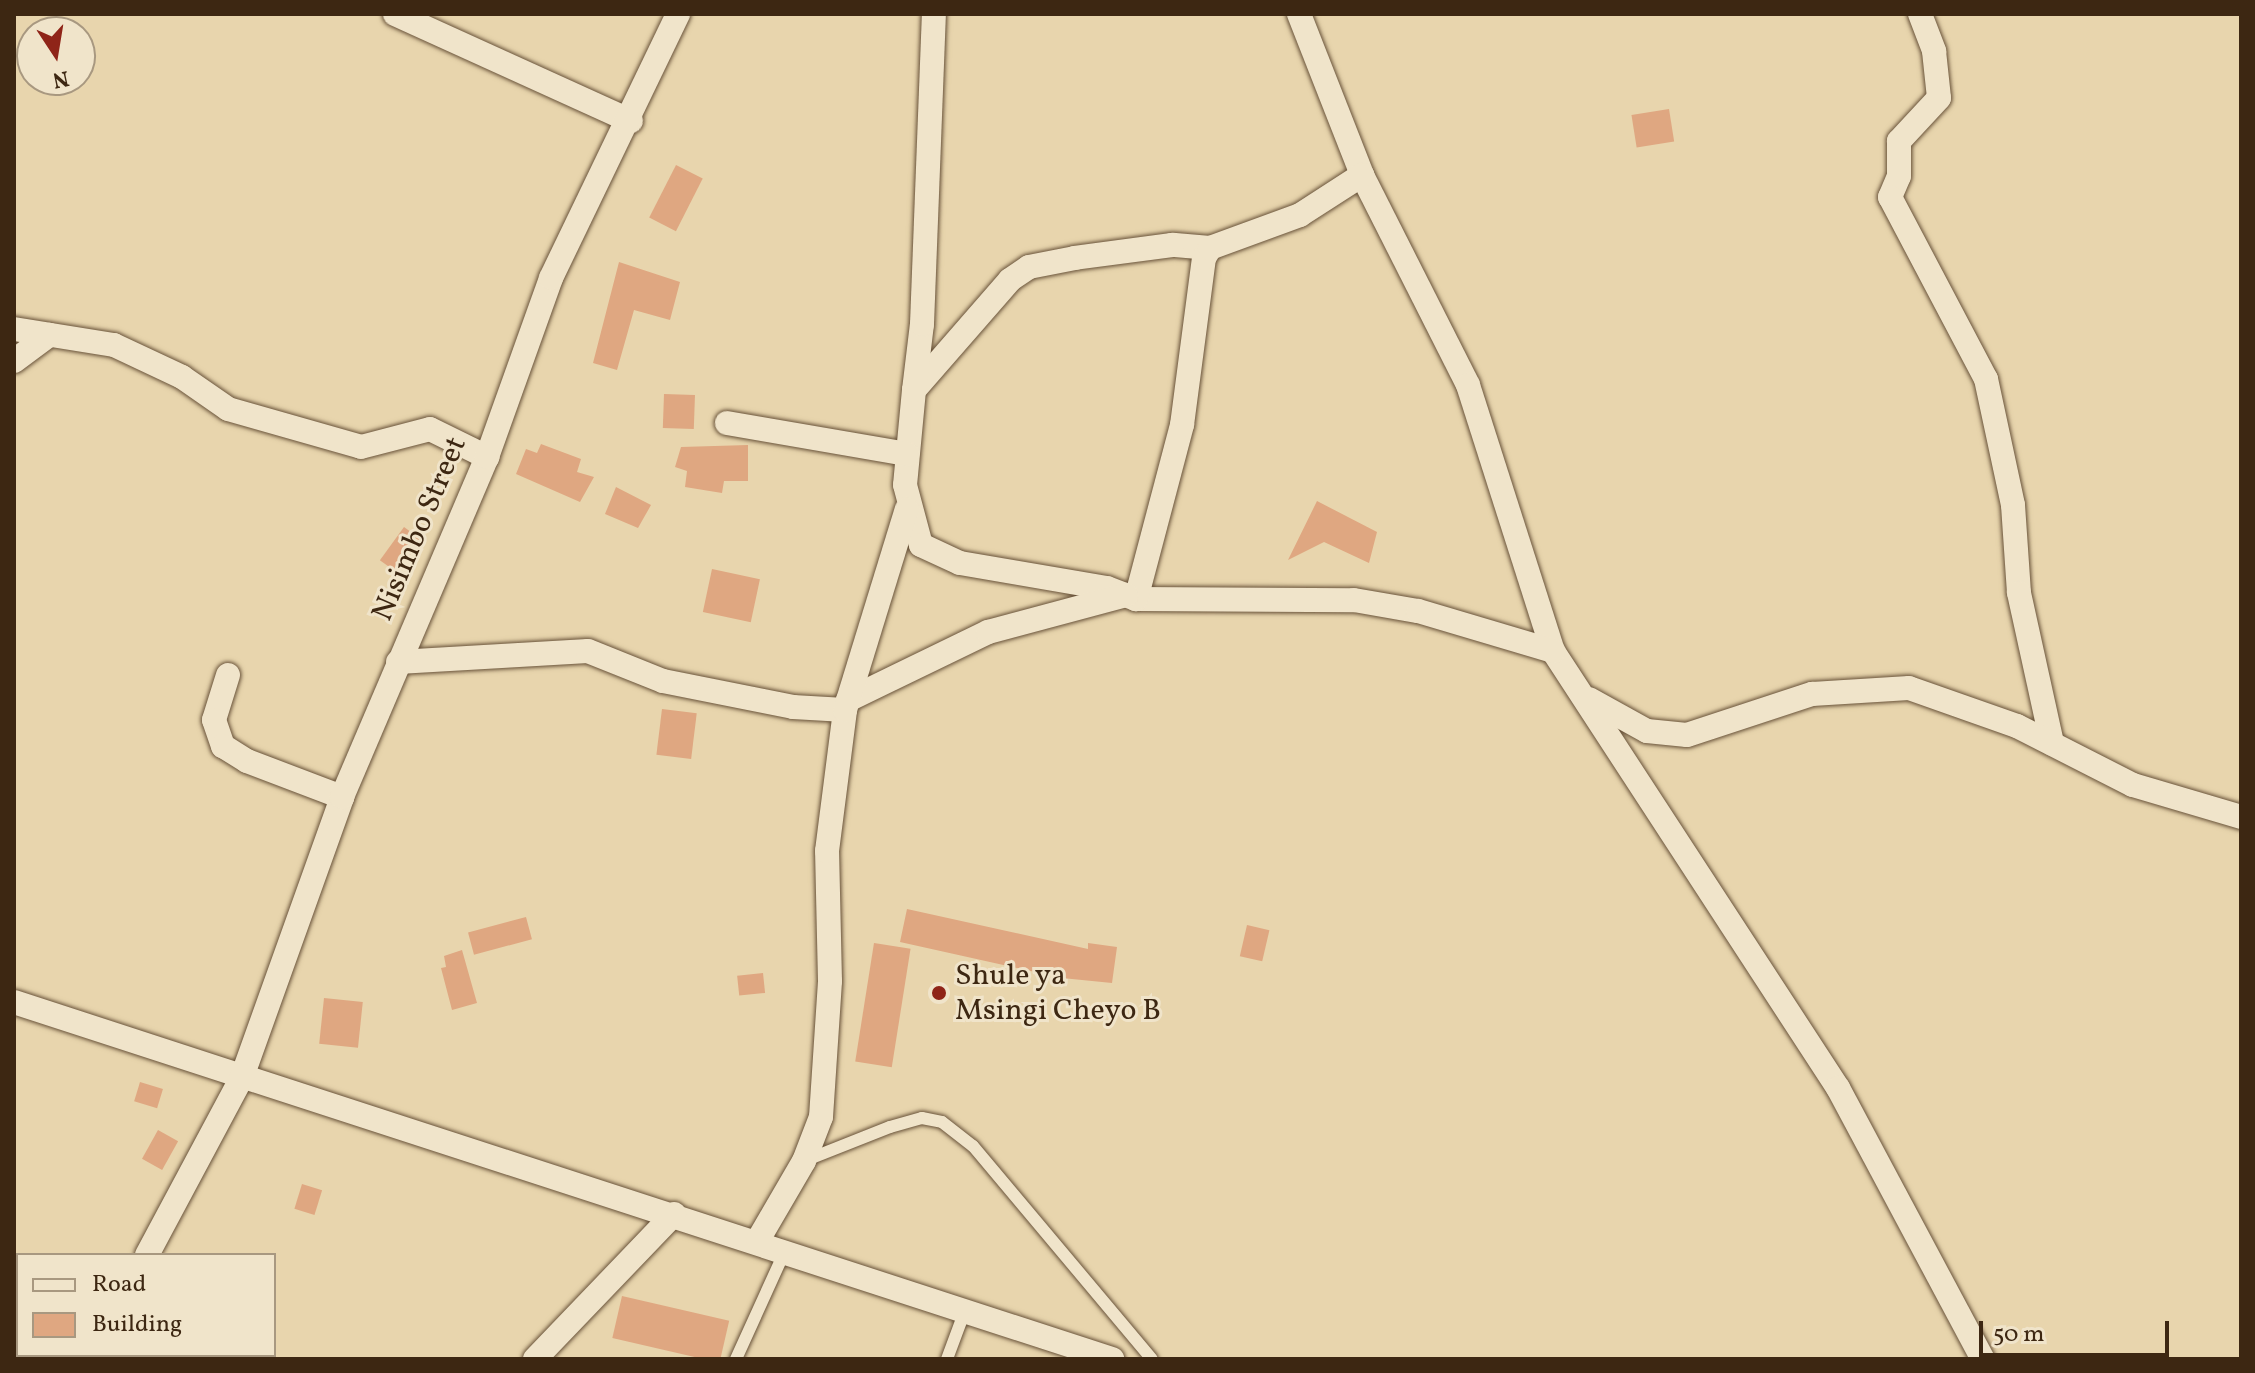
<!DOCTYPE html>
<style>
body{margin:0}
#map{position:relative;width:2255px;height:1373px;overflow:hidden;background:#e8d5ad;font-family:Vollkorn,serif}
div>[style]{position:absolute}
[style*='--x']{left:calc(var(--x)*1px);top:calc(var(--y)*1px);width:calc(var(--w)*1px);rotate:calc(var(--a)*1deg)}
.building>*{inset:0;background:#dfa781;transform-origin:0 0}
.roads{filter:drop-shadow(0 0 2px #685239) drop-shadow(0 0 2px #685239)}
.lane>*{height:12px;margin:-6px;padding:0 6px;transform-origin:6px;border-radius:6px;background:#f0e4ca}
.street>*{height:24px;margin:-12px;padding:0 12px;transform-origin:12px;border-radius:12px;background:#f0e4ca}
.dots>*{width:22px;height:22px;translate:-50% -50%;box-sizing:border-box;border:4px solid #f0e4ca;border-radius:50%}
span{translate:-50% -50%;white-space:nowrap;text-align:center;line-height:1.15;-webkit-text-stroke:6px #f0e4ca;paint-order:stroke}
.street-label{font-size:30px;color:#3d2712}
.poi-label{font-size:30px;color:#3d2712}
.left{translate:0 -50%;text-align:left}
.frame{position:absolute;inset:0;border:16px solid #3d2712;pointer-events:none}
.legend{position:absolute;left:16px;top:1253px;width:260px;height:104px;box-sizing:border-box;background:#f0e4ca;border:2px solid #a89880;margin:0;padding:10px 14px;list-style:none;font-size:24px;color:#3d2712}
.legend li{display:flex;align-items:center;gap:16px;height:40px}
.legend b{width:40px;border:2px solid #a89880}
.north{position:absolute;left:16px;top:16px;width:80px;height:80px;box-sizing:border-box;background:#f0e4ca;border:2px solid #a89880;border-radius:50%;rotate:168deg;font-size:22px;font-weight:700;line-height:32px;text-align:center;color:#3d2712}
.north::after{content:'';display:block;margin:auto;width:28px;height:36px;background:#8f2418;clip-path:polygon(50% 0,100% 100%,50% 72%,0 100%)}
.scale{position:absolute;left:1979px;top:1321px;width:190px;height:36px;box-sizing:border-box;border:4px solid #3d2712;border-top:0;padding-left:10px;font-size:24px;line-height:28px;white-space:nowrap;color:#3d2712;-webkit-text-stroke:6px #f0e4ca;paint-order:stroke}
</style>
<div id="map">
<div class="building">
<div style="left:1669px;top:109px;width:33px;height:38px;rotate:81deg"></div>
<div style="left:676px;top:165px;width:30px;height:59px;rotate:27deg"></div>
<div style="clip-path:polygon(619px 262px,680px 282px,670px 320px,634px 310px,617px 370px,593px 363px)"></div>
<div style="left:664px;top:394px;width:31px;height:34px;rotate:2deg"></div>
<div style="clip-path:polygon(541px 444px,581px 459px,577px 472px,594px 477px,580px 502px,516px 474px,526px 449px,537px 453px)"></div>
<div style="clip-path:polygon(748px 445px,748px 481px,724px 481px,722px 493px,685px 487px,687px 471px,675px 467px,681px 447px)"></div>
<div style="clip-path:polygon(616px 487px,651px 505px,638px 528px,605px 514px)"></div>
<div style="clip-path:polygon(1317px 501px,1377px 532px,1369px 563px,1324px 542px,1288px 560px)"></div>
<div style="left:404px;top:527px;width:22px;height:41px;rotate:36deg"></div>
<div style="left:712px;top:569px;width:49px;height:44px;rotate:12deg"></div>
<div style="left:662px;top:709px;width:35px;height:46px;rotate:7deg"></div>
<div style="clip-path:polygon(907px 909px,1088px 949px,1088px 943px,1117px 947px,1112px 983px,1062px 978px,900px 942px)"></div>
<div style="left:526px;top:917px;width:23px;height:60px;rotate:75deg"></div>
<div style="left:1247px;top:925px;width:23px;height:32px;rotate:13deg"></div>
<div style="left:874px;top:943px;width:37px;height:120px;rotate:9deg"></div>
<div style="clip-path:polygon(462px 950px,477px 1003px,452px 1010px,441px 968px,446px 967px,444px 956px)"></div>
<div style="left:763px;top:973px;width:20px;height:26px;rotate:84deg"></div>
<div style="left:324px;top:998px;width:39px;height:46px;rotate:6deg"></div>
<div style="left:140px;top:1082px;width:24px;height:20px;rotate:17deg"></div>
<div style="left:158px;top:1130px;width:23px;height:33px;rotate:29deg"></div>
<div style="left:302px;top:1184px;width:21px;height:26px;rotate:17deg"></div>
<div style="left:622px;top:1296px;width:110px;height:43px;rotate:13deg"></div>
</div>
<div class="roads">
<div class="lane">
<div style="--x:804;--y:1161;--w:92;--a:-21.6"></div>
<div style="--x:890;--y:1127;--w:33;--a:-16"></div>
<div style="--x:922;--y:1118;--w:20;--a:11"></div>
<div style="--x:942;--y:1122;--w:39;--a:38"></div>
<div style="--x:973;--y:1146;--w:278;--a:50"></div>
<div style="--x:736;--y:1359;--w:119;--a:-65.6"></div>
<div style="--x:947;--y:1359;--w:54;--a:-69.6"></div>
</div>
<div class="street">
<div style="--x:395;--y:14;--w:259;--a:24.4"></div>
<div style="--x:1299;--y:14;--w:173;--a:68.6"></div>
<div style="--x:1362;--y:175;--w:235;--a:63.2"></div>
<div style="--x:1468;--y:385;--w:279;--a:72.3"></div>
<div style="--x:1553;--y:651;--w:522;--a:56.89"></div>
<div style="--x:1838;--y:1088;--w:307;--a:61.9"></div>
<div style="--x:1920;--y:14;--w:40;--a:69"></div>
<div style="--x:1934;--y:51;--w:47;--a:83.9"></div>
<div style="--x:1939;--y:98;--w:59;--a:132.9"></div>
<div style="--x:1899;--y:141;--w:35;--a:90"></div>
<div style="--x:1899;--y:176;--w:23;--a:113"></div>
<div style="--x:1890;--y:197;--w:206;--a:62.2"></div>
<div style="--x:1986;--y:379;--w:129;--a:77.9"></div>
<div style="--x:2013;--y:505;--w:88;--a:86.1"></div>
<div style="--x:2019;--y:593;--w:154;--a:77.6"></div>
<div style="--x:1210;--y:248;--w:38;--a:-175"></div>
<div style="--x:1172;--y:245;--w:98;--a:172.4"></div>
<div style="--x:1075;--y:258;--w:47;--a:168.9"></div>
<div style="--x:1029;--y:267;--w:23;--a:146"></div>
<div style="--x:1010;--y:280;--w:146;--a:131.1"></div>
<div style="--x:914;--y:390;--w:95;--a:95.4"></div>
<div style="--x:905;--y:485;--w:62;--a:75.1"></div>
<div style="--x:921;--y:545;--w:43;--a:24.8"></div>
<div style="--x:960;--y:563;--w:149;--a:9.7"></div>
<div style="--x:1107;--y:588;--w:31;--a:21"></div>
<div style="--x:1136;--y:599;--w:218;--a:0.3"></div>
<div style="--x:1354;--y:600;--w:65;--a:9.8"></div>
<div style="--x:1418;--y:611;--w:141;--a:16.5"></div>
<div style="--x:14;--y:329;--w:101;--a:9.1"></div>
<div style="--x:114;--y:345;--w:75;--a:25.2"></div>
<div style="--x:182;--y:377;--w:56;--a:34.8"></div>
<div style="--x:228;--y:409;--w:138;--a:15.9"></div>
<div style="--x:361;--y:447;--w:71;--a:-14.6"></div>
<div style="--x:430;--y:429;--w:64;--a:26.2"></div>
<div style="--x:14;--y:361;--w:44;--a:-36.6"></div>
<div style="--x:914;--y:390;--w:66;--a:-83.1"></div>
<div style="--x:922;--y:324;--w:310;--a:-87.8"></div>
<div style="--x:727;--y:423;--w:183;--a:9.8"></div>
<div style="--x:1136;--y:599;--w:180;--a:-75.2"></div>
<div style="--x:1182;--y:425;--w:168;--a:-82.5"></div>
<div style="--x:1204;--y:258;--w:12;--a:-59"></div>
<div style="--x:1210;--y:248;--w:96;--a:-20.1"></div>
<div style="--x:1300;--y:215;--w:74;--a:-32.8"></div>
<div style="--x:398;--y:662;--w:190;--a:-3.3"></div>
<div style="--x:588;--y:651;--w:81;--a:21.8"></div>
<div style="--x:663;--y:681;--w:133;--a:11.3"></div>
<div style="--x:793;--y:707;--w:52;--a:3.3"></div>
<div style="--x:228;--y:675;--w:47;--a:107.3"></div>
<div style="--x:214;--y:720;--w:28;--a:71"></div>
<div style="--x:223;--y:746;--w:28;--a:32"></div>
<div style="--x:247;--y:761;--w:102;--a:20.8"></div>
<div style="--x:1589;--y:699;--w:66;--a:28.9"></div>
<div style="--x:1647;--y:731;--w:40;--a:5.7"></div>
<div style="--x:1687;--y:735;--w:132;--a:-18.2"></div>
<div style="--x:1812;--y:694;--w:97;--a:-3.5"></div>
<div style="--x:1909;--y:688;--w:114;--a:19.4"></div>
<div style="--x:2017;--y:726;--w:130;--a:27"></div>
<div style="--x:2133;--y:785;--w:113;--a:16.5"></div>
<div style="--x:848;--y:700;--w:156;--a:-25.9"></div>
<div style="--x:988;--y:632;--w:143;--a:-15"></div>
<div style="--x:14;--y:1002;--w:1155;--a:18.01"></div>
<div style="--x:758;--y:1240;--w:91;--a:-59.8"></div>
<div style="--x:804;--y:1161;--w:47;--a:-68.9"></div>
<div style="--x:821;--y:1117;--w:136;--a:-86.2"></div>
<div style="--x:830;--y:981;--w:130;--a:-91.3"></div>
<div style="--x:827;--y:851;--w:142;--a:-82.7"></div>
<div style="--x:845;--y:710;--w:210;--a:-72.9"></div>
<div style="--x:147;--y:1255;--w:202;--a:-61.9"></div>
<div style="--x:242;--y:1077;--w:297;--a:-70.3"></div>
<div style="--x:342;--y:797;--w:370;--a:-66.9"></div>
<div style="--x:487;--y:457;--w:190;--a:-70.3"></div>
<div style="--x:551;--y:278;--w:293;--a:-64.3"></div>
<div style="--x:14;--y:1326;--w:4;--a:14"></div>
<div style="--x:100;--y:1359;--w:4;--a:-76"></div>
<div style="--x:535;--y:1359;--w:201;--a:-46.2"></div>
</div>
</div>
<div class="dots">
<div style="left:939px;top:993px;background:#8f2418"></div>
</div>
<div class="street-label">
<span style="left:420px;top:529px;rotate:-67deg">Nisimbo Street</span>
</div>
<div class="poi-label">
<span class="left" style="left:955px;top:993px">Shule ya<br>Msingi Cheyo B</span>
</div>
<div class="frame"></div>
<ul class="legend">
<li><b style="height:10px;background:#f0e4ca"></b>Road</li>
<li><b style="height:22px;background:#dfa781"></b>Building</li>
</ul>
<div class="north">N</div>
<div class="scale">50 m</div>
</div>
